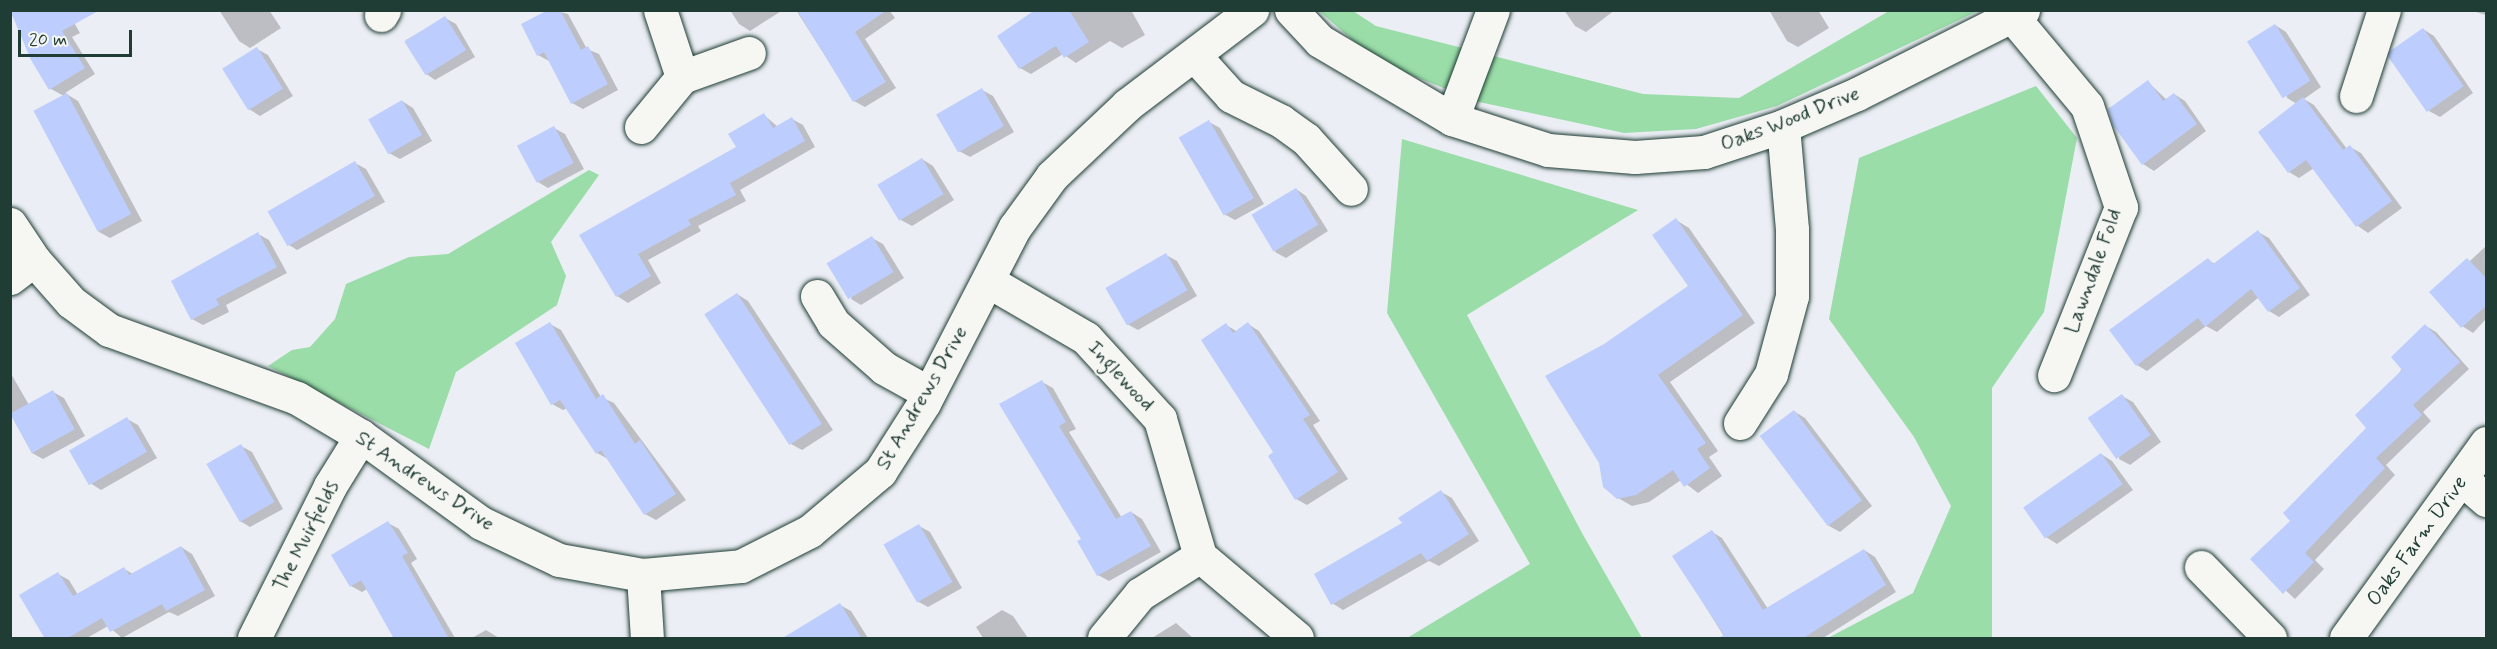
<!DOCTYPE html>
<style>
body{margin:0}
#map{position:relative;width:2497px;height:649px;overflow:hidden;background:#ebeef4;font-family:Mynerve,sans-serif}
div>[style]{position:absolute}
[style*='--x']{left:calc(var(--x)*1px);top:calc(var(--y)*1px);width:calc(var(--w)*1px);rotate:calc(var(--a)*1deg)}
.green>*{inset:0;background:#9adda8}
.shadow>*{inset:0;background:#0003}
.building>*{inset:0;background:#bdcefe;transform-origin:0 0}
.roads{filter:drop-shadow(0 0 2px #1f3d34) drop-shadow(0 0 2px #1f3d34)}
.minor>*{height:33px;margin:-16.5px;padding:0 16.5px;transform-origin:16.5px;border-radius:16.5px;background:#f6f6f2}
span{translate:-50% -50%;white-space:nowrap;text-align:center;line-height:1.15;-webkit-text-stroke:4.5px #f6f6f2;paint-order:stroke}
.street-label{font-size:21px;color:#1f3d34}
.frame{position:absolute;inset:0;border:12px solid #1f3d34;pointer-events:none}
.scale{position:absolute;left:18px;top:30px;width:114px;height:27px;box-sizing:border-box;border:3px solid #1f3d34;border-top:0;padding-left:8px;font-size:18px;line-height:21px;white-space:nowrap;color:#1f3d34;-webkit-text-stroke:4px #f6f6f2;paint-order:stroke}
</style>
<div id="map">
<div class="green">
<div style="clip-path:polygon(1319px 11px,1353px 11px,1376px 26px,1643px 94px,1739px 98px,1889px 11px,1978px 11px,1777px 106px,1696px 129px,1624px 133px,1479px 102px,1378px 62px)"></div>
<div style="clip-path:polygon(2036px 86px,2077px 138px,2044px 312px,1992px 388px,1992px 638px,1828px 638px,1913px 593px,1951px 506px,1914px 437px,1829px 319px,1859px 158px)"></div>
<div style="clip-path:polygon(1402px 139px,1638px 210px,1467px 315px,1582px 533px,1642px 638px,1407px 638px,1530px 564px,1387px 313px)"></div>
<div style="clip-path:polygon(589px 170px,599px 175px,551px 242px,566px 276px,557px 305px,456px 372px,429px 449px,268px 366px,292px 350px,310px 347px,335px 319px,346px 284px,409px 257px,448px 254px)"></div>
</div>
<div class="shadow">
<div style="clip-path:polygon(10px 10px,67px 10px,80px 33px,72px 37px,95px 74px,65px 93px,78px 101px,142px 221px,110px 238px,99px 232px,64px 96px,51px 89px)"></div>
<div style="clip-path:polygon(219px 10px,269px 10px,281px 28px,250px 48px,239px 41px)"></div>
<div style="clip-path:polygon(552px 10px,568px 14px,587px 49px,599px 54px,618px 90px,583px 109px,572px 103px,549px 61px,538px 55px)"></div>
<div style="clip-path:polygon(730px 10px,783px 10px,750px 31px,739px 24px)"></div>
<div style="clip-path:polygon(796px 10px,889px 10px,895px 18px,865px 39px,896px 88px,865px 107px,854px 101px)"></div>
<div style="clip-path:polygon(1038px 10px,1131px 10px,1145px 35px,1122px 48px,1110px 41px,1076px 63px,1063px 54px,1031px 74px,1020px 68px)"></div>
<div style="clip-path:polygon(1564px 10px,1615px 10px,1586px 32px,1575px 26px)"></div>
<div style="clip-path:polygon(1769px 10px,1818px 10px,1829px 28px,1798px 47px,1787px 41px)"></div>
<div style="clip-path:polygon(2469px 10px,2486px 10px,2486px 15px)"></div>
<div style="clip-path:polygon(445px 18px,456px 24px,475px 57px,435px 80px,425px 73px,406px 40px)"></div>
<div style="clip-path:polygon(2275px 25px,2286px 32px,2321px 87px,2304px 99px,2314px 105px,2347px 149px,2350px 147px,2361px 153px,2402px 208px,2368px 233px,2358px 226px,2314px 168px,2299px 178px,2289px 172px,2297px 104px,2287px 98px)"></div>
<div style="clip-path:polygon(2423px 29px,2434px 36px,2473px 93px,2440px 117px,2429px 111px)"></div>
<div style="clip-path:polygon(257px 49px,268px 55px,293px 96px,260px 116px,249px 109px)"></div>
<div style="clip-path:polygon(2148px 82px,2167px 100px,2174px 94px,2185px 101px,2206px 131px,2154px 171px,2143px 164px,2115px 125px)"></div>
<div style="clip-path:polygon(982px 90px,993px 96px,1014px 132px,970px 157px,959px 151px)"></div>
<div style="clip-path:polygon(402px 101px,413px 108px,432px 141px,400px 159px,389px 153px)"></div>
<div style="clip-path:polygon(764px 115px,778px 127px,792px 119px,803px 125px,815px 147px,740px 190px,746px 201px,698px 226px,701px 231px,648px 260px,661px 283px,628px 303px,617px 296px,581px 236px,738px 148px)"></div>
<div style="clip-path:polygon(1209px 122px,1220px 128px,1264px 204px,1235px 220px,1224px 214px,1181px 139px)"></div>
<div style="clip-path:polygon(554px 128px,565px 134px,584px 169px,548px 188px,538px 182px)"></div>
<div style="clip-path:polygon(922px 159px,933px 166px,954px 200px,912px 226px,901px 220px)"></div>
<div style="clip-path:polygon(355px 163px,366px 169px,385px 202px,297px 250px,286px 243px)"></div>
<div style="clip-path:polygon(1296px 189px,1306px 196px,1328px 231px,1286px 258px,1275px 252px)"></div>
<div style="clip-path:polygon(1676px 220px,1689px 228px,1755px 323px,1670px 382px,1718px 451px,1709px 457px,1722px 476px,1698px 493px,1681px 480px,1649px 502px,1632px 506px,1618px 498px,1605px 345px,1690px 287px)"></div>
<div style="clip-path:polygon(2258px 232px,2269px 238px,2310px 295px,2279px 317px,2269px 311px,2259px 297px,2217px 332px,2206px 326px,2147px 371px,2137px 365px,2208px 260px,2215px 264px)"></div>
<div style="clip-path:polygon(258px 234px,269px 240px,287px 273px,226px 305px,229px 312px,203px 325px,192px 319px)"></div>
<div style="clip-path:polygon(872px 238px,883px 244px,904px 278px,861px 305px,851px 299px)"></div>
<div style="clip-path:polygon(2486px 246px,2486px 319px,2473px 333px,2462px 326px,2470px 261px)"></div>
<div style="clip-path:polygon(1166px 255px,1177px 261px,1197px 296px,1138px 330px,1127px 324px)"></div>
<div style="clip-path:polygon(737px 294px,748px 301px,833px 430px,802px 450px,791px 444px)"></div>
<div style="clip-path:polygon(550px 324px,561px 330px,601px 397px,614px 403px,686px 500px,656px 520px,645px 514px,608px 459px,597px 453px,567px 408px,563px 410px,552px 404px)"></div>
<div style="clip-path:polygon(1248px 324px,1259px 331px,1320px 421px,1313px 425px,1348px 479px,1307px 505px,1296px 499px,1275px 453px,1226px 325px,1238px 332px)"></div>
<div style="clip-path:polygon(2426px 326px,2436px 332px,2469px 369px,2423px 412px,2431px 421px,2386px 465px,2395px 475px,2315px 560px,2324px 569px,2295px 599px,2252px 559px,2293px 521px,2368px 428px)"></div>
<div style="clip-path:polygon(10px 372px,29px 405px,53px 392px,64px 398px,85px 436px,43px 459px,32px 453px,10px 413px)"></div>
<div style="clip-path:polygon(1042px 382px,1053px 388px,1076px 429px,1069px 432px,1122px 518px,1131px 512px,1142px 519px,1161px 552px,1109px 581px,1098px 575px)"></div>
<div style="clip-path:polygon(2122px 396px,2133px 402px,2161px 442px,2130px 465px,2119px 459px)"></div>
<div style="clip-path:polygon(1795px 412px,1805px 418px,1872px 506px,1840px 532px,1829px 526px)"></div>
<div style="clip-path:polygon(127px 419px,138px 425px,157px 458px,101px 490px,90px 483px)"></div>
<div style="clip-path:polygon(241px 446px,252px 452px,283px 509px,250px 527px,240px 521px)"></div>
<div style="clip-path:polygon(2101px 454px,2112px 461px,2133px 490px,2057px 544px,2046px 537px)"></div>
<div style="clip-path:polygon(1441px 492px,1452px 498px,1479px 541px,1439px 566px,1429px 561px,1343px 610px,1332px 603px,1404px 524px)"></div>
<div style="clip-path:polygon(388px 523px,399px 529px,417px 559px,411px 563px,455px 638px,411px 638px,367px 589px,362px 592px,351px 586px)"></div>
<div style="clip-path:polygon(919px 526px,930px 532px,962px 588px,928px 607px,917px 601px)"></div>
<div style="clip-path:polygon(1712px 532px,1722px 538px,1768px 609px,1864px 550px,1875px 557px,1896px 592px,1823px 638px,1725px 638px,1674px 556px)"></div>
<div style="clip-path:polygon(181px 547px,192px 554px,215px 596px,178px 616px,169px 612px,122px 638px,108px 626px,87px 638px,47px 638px,58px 574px,69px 580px,78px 595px,124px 569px,133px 574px)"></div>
<div style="clip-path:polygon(840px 605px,851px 611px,868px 638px,783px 638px)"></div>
<div style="clip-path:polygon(1002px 610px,1013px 616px,1028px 638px,983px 638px,976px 627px)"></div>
<div style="clip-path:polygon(1176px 623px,1193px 638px,1152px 638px)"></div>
<div style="clip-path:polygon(486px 630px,499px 638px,472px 638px)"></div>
</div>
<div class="building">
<div style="clip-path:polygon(10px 10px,100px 10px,62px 31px,85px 68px,49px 90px,31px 60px)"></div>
<div style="clip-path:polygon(548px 10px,560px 10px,581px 50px,588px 46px,608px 84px,571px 104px,544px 52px,537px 56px,521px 24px)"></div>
<div style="clip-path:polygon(797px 10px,887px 10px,855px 32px,886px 82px,853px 102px)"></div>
<div style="clip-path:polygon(1035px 10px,1069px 10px,1089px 42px,1064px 58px,1056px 46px,1019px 69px,997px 36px)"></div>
<div style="left:445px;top:16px;width:40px;height:48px;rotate:58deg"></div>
<div style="left:2275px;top:24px;width:67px;height:33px;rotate:58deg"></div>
<div style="left:2423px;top:28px;width:71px;height:45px;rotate:55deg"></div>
<div style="left:257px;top:47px;width:49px;height:41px;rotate:58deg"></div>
<div style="clip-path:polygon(2148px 80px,2163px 101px,2174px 93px,2197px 124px,2142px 165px,2113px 125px,2108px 109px)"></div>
<div style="left:982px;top:88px;width:44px;height:53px;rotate:60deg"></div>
<div style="left:67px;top:93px;width:137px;height:38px;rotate:62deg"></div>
<div style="clip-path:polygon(2303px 97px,2343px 150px,2350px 145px,2392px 201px,2356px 227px,2306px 160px,2288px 173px,2258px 132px)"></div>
<div style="left:402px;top:100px;width:40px;height:39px;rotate:60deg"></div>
<div style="clip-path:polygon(764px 113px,773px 128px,792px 117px,805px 141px,730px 183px,736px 195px,688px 220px,691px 225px,638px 254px,651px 276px,616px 297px,579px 235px,736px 147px,728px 134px)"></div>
<div style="left:1209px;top:120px;width:90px;height:35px;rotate:60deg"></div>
<div style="left:554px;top:126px;width:42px;height:42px;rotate:62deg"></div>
<div style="left:922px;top:158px;width:42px;height:52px;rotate:59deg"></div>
<div style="left:355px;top:161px;width:40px;height:101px;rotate:60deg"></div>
<div style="left:1296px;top:188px;width:43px;height:52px;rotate:59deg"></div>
<div style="clip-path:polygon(1676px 218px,1743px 315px,1658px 375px,1706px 443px,1697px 449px,1710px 468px,1684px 487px,1673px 470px,1636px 495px,1617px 499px,1603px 487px,1599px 463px,1545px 376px,1604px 344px,1688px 286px,1652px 235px)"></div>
<div style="clip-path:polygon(2258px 230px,2300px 288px,2268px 312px,2251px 289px,2205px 327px,2198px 318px,2136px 366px,2109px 330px,2208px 258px,2213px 264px)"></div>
<div style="clip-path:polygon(258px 232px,277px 267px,216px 299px,219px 305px,191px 320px,171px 281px)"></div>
<div style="left:872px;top:236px;width:42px;height:53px;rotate:59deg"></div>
<div style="left:1166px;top:253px;width:43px;height:70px;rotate:60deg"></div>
<div style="clip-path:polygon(2467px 258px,2487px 279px,2487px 305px,2461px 328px,2429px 292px)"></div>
<div style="left:737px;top:293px;width:156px;height:39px;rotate:57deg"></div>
<div style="clip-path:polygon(550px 322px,596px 399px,603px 394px,635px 444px,640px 440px,676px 494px,644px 515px,601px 450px,596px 454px,560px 400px,551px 405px,515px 343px)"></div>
<div style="clip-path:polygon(1248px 322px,1310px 415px,1303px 419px,1338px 472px,1295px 500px,1268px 456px,1273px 452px,1201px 340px,1226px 323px,1233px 333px)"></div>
<div style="clip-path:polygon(2425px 324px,2460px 362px,2413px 405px,2422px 415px,2376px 458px,2385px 468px,2305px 553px,2314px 562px,2283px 594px,2250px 559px,2290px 521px,2283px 513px,2366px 428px,2355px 415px,2402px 370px,2391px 357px)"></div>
<div style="clip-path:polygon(1042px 380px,1066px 422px,1059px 426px,1116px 519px,1131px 511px,1151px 546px,1097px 576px,1077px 541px,1081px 539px,999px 404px)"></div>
<div style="left:53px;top:390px;width:45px;height:49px;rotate:61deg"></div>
<div style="left:2122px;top:394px;width:50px;height:42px;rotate:55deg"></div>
<div style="left:1794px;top:410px;width:113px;height:43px;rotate:53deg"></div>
<div style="left:127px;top:417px;width:40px;height:67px;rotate:60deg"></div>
<div style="left:241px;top:444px;width:67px;height:40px;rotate:60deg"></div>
<div style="left:2101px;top:453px;width:38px;height:95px;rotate:55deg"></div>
<div style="clip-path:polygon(1441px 490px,1469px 534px,1427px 561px,1421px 553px,1331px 605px,1314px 574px,1402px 523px,1398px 518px)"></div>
<div style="clip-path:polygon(388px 521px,408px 553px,402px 556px,449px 639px,394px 639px,361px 580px,350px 587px,331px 555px)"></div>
<div style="left:919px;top:524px;width:67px;height:41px;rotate:60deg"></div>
<div style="clip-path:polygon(1712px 530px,1763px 610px,1864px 549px,1886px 585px,1802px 639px,1718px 639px,1724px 635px,1672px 556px)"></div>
<div style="clip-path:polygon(181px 546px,205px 590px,166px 611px,162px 604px,110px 632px,102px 618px,66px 639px,45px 639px,19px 595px,58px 572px,73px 596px,124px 567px,129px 575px)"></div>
<div style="clip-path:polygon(840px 603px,862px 639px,781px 639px)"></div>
</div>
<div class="roads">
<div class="minor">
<div style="--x:660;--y:10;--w:71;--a:71.8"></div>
<div style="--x:1291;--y:10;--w:42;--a:46.9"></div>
<div style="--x:1320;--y:41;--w:153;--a:30.6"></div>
<div style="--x:1452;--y:119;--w:101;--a:17.9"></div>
<div style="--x:1548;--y:150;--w:87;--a:4.6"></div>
<div style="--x:1635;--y:157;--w:69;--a:-4.1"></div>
<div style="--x:1704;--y:152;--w:83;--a:-18.2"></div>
<div style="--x:1783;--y:126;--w:81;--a:-23.4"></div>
<div style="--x:1857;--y:94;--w:186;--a:-26.8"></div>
<div style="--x:381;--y:15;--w:6;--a:-59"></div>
<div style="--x:2012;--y:16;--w:117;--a:50.2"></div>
<div style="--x:2087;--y:106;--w:107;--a:71.4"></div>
<div style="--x:2121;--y:207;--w:181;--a:111.7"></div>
<div style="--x:1194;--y:55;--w:55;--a:47.9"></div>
<div style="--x:1231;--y:96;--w:56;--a:26.6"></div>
<div style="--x:1281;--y:121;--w:31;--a:36"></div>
<div style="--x:1306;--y:139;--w:67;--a:48"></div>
<div style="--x:2356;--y:96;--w:90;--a:-72"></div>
<div style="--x:1452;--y:119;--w:116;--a:-69.4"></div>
<div style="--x:641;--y:127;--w:65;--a:-50.6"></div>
<div style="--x:682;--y:77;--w:71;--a:-19.7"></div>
<div style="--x:10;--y:224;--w:43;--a:56.3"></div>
<div style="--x:34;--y:260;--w:56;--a:48.6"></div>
<div style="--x:71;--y:302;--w:47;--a:36.4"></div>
<div style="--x:109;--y:330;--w:200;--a:19.9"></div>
<div style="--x:297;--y:398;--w:74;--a:30.7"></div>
<div style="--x:361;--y:436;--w:148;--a:35.9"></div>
<div style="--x:481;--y:523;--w:86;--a:25.4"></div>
<div style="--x:559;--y:560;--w:85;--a:10.1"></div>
<div style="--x:643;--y:575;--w:98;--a:-5.2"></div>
<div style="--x:741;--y:566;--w:77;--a:-26.9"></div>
<div style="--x:810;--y:531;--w:92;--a:-40.1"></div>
<div style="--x:880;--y:472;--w:82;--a:-57.5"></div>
<div style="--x:924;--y:403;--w:198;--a:-62.7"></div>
<div style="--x:1015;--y:227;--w:63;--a:-54"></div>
<div style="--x:1052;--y:176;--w:103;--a:-43.4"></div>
<div style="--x:1127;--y:105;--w:157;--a:-37.2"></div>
<div style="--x:10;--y:278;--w:30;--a:-37"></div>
<div style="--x:988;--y:281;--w:113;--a:30.2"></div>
<div style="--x:1086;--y:338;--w:110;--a:47.6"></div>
<div style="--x:1160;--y:419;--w:143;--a:73.7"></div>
<div style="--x:1200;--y:556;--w:127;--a:40.2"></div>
<div style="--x:817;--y:296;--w:31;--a:59"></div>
<div style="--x:833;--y:323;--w:68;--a:41.4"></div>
<div style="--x:884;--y:368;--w:51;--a:29.1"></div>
<div style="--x:1740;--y:423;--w:58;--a:-57.7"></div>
<div style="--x:1771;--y:374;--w:81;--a:-74.9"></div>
<div style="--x:1792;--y:296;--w:67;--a:-90"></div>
<div style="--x:1792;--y:229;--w:103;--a:-95"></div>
<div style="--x:2462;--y:479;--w:32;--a:41"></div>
<div style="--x:2201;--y:567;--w:99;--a:45.8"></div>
<div style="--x:643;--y:575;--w:63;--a:86.4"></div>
<div style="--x:254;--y:638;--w:170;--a:-63.4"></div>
<div style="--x:330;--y:486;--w:59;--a:-58.2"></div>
<div style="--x:1104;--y:638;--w:57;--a:-50.7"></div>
<div style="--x:1140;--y:594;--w:71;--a:-32.3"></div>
<div style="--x:2346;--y:638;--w:240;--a:-54.3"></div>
</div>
</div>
<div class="street-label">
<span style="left:1790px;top:119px;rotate:-21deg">Oaks Wood Drive</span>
<span style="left:2093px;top:271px;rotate:-70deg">Lawndale Fold</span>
<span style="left:1121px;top:376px;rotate:47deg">Inglewood</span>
<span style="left:922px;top:398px;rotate:-60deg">St Andrews Drive</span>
<span style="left:425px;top:481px;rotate:34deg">St Andrews Drive</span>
<span style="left:306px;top:536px;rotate:-63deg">The Muirfields</span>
<span style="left:2417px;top:541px;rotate:-54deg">Oaks Farm Drive</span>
</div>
<div class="frame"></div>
<div class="scale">20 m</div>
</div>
